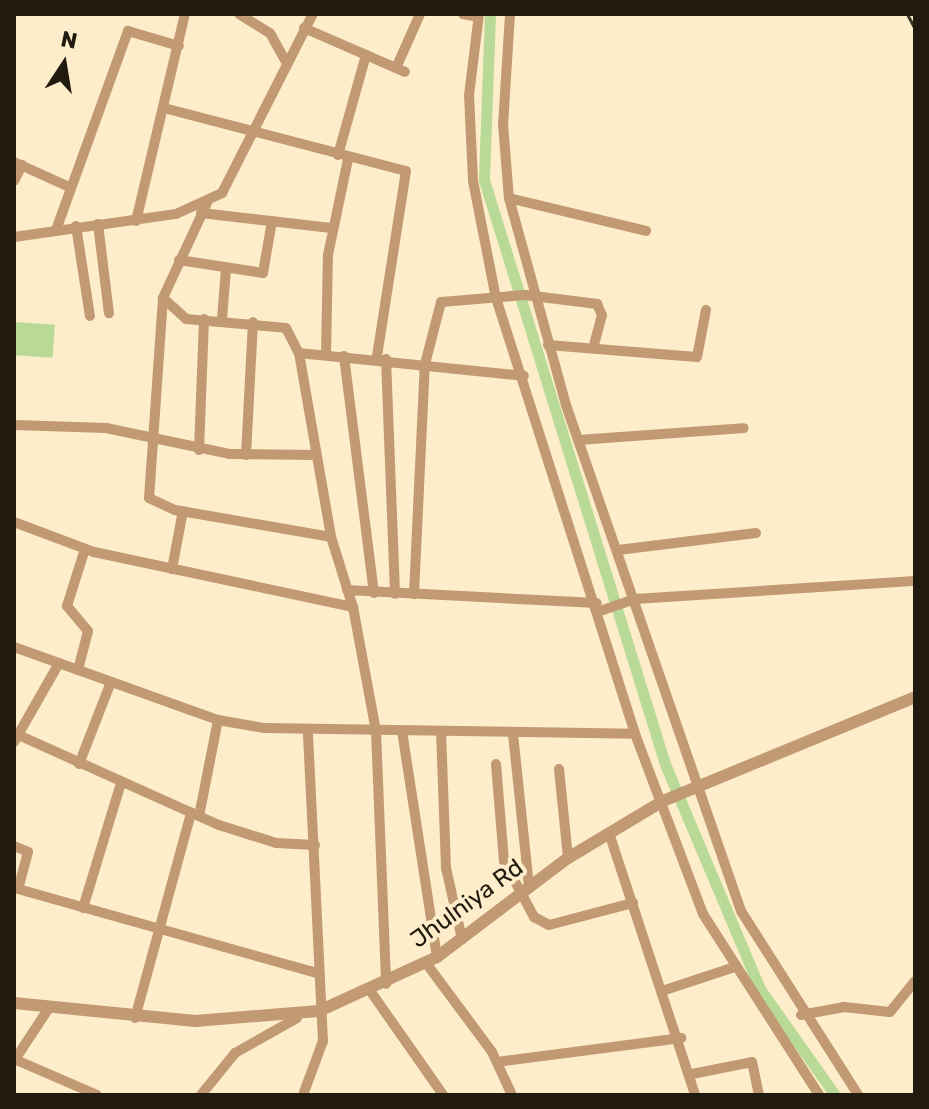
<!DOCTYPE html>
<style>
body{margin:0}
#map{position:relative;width:929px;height:1109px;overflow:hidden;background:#fdedca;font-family:Rubik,sans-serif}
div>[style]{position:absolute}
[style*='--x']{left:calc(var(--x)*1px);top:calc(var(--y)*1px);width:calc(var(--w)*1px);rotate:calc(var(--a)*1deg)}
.water>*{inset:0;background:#b8da96;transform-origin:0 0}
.canal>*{height:11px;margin:-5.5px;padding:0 5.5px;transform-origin:5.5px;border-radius:5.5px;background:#b8da96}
.minor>*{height:10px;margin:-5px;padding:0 5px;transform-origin:5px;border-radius:5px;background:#c19973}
.tertiary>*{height:12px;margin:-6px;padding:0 6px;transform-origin:6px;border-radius:6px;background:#c19973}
.rail>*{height:3px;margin:-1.5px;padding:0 1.5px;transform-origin:1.5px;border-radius:1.5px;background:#3b3425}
span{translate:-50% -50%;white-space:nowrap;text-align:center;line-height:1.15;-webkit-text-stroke:8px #fdedca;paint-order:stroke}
.street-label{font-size:24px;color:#211b0f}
.frame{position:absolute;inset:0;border:16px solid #211b0f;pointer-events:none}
.north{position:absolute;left:24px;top:24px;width:80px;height:80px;-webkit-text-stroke:6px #fdedca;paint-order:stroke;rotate:12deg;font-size:22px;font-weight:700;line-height:32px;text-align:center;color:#211b0f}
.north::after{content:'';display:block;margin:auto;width:28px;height:36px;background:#211b0f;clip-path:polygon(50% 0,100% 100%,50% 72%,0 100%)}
</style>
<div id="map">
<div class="water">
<div style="left:14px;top:322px;width:41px;height:33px;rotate:4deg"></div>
</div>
<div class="canal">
<div style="--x:490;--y:14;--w:166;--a:92.1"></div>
<div style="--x:484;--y:180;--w:611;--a:72.78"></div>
<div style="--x:665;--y:764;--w:244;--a:67.1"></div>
<div style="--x:760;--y:989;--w:130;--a:54.7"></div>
</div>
<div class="minor">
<div style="--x:239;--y:14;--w:36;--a:32"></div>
<div style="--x:270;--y:33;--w:31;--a:61"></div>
<div style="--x:463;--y:14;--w:15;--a:11"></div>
<div style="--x:479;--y:14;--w:82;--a:97"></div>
<div style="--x:469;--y:95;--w:86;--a:87.3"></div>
<div style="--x:473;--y:181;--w:119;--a:78.9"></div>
<div style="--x:496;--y:298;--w:458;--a:72.3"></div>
<div style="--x:635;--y:734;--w:192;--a:69.3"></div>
<div style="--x:703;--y:914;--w:215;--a:57.3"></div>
<div style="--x:510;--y:14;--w:110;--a:93.6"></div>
<div style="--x:503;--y:124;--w:74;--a:85.4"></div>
<div style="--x:509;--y:198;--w:215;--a:74.6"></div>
<div style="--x:566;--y:405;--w:535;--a:70.92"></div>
<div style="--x:741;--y:911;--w:218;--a:57.5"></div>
<div style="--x:304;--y:28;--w:110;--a:23.5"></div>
<div style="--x:396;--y:68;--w:59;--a:-66"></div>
<div style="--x:164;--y:108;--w:250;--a:14.6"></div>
<div style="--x:406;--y:171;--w:188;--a:98.9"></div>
<div style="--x:338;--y:155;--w:104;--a:-74.4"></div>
<div style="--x:14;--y:162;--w:60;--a:24.4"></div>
<div style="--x:14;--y:181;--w:18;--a:-63"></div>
<div style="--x:509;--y:198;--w:141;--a:13.5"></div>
<div style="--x:207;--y:203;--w:105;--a:114.9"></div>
<div style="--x:163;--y:298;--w:31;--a:42"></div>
<div style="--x:186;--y:319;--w:100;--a:5.1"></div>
<div style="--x:286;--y:328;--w:28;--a:63"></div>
<div style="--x:299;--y:353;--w:187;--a:80.1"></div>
<div style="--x:331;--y:537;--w:73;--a:72.6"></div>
<div style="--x:353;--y:607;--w:126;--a:79.5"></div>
<div style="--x:376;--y:731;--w:253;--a:87.7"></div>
<div style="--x:201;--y:213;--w:131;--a:6.6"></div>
<div style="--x:136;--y:221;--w:213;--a:-76.7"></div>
<div style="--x:98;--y:224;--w:90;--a:83"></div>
<div style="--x:76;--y:226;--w:91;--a:81.2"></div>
<div style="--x:56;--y:230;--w:212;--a:-70.1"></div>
<div style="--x:128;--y:31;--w:53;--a:16.4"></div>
<div style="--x:14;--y:237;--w:164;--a:-8.1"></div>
<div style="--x:176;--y:214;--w:51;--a:-24.5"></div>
<div style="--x:222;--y:193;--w:201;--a:-63.1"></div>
<div style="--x:179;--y:260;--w:85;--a:8.8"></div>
<div style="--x:263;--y:273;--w:53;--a:-80.2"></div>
<div style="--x:163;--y:298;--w:200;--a:94"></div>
<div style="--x:149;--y:498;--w:29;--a:25"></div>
<div style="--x:175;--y:510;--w:158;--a:9.8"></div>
<div style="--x:222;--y:319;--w:50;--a:-85.4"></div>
<div style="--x:548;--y:345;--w:149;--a:4.6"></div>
<div style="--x:697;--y:357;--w:48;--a:-79.2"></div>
<div style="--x:299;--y:353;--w:226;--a:5.8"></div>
<div style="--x:326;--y:355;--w:100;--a:-88.9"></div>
<div style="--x:328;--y:255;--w:98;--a:-78.2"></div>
<div style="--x:344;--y:356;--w:239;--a:82.8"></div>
<div style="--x:386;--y:359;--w:235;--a:87.8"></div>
<div style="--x:14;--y:425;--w:92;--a:1.9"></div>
<div style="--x:106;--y:428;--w:126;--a:11.9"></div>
<div style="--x:229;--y:454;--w:87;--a:0.7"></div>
<div style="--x:578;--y:440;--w:166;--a:-4.1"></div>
<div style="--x:199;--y:450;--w:131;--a:-87.8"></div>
<div style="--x:246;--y:455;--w:133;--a:-87"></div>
<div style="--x:14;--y:522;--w:85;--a:20.6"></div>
<div style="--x:94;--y:552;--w:265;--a:12"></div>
<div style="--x:618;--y:550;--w:139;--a:-7"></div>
<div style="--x:172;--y:569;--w:59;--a:-79.3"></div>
<div style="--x:347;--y:590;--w:250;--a:3"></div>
<div style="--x:414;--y:594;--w:230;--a:-87.3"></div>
<div style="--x:425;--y:364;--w:64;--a:-75.5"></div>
<div style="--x:441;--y:302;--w:84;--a:-4.8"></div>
<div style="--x:525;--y:295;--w:73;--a:7.1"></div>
<div style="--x:597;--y:304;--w:12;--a:66"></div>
<div style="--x:602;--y:315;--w:31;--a:105"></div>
<div style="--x:600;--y:611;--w:37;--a:-19"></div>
<div style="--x:635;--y:599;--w:281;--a:-3.7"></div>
<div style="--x:14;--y:647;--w:217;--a:19.7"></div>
<div style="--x:218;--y:720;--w:47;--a:9.9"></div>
<div style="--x:264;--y:728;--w:371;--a:0.9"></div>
<div style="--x:78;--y:670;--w:40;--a:-75.6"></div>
<div style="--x:88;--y:631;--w:33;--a:-130"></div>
<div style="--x:67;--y:606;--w:60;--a:-72.5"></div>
<div style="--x:402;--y:731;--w:229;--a:81.2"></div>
<div style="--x:441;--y:731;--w:137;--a:87.9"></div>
<div style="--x:446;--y:868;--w:73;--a:77.3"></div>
<div style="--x:14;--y:733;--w:225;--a:24.2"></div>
<div style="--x:219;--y:825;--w:60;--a:17.5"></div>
<div style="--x:276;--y:843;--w:39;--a:3"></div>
<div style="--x:513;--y:734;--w:154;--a:84"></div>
<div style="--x:14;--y:742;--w:91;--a:-60.3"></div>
<div style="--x:79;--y:764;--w:88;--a:-68.7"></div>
<div style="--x:496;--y:764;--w:97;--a:85.3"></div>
<div style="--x:504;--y:861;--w:64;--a:61.8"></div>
<div style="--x:534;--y:917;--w:17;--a:28"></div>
<div style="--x:549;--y:925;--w:87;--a:-14.7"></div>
<div style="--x:559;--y:769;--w:89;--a:84.2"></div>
<div style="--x:199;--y:816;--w:98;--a:-78.8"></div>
<div style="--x:609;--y:833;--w:276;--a:71.8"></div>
<div style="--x:14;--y:846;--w:15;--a:23"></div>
<div style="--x:28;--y:852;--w:38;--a:105"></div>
<div style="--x:18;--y:889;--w:311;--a:15.7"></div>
<div style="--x:83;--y:908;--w:131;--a:-73.1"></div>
<div style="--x:426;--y:963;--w:111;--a:53.4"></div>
<div style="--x:492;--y:1052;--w:47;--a:65.1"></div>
<div style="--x:665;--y:990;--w:71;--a:-18.2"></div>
<div style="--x:371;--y:992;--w:126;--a:55"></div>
<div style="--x:801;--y:1015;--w:44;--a:-10.5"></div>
<div style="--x:844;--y:1007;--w:46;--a:6.2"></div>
<div style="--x:890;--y:1012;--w:40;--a:-51"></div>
<div style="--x:135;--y:1018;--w:213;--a:-74.7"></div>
<div style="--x:14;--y:1059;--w:90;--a:23.4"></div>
<div style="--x:14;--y:1061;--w:64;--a:-56.6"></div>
<div style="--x:497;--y:1062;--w:186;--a:-7.4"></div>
<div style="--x:692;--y:1074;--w:61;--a:-11.3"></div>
<div style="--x:752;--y:1062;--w:34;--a:78"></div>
<div style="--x:201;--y:1095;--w:54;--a:-51"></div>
<div style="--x:235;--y:1053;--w:71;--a:-29.4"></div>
<div style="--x:303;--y:1095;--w:58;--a:-69.7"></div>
<div style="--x:323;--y:1041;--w:311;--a:-92.8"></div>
</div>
<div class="tertiary">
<div style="--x:14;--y:1003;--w:182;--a:5.7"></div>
<div style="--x:195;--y:1021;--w:124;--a:-4.6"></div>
<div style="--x:319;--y:1011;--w:130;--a:-24.6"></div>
<div style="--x:437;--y:957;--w:164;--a:-37.1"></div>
<div style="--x:568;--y:858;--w:111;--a:-31"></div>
<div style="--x:663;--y:801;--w:273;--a:-22.4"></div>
</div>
<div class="rail">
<div style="--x:907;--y:14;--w:17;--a:62"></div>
</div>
<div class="street-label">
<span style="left:467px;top:904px;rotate:-36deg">Jhulniya Rd</span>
</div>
<div class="frame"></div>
<div class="north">N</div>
</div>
